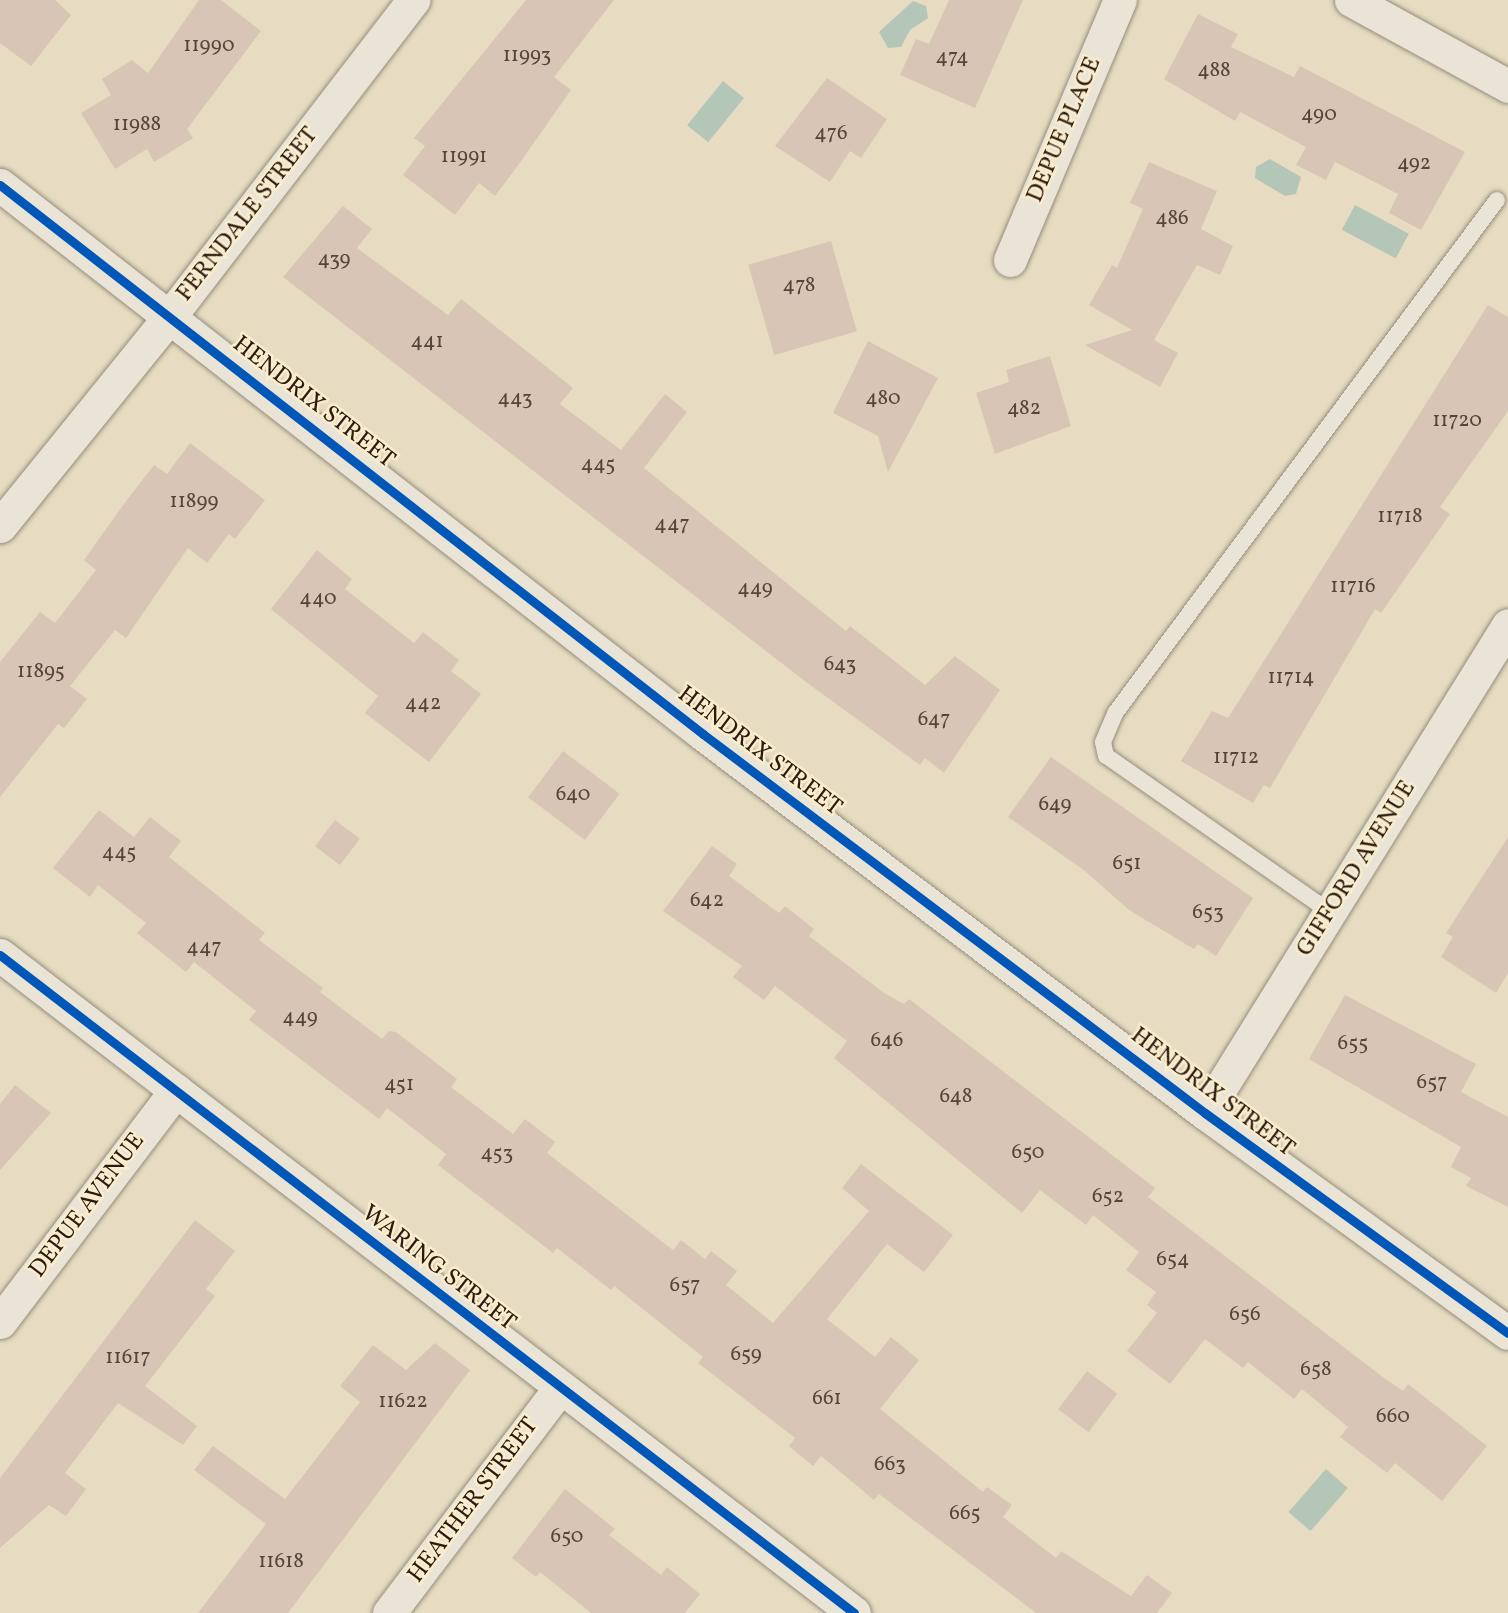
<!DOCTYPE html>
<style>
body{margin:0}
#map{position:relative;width:1508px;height:1613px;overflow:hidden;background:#e7dcc1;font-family:Vollkorn,serif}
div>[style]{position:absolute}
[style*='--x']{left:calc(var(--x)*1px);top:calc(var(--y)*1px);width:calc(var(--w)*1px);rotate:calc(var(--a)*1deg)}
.water>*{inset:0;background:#b4c6b7;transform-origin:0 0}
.building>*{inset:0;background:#d8c5b5;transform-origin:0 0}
.roads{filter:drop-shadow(0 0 2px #958d7d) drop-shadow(0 0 2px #958d7d)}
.service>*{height:16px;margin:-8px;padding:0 8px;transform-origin:8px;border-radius:8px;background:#eae4d7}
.minor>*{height:33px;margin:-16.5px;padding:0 16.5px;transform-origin:16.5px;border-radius:16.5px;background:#eae4d7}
.cycleway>*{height:9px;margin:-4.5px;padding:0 4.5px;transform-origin:4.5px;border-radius:4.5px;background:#0057b8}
span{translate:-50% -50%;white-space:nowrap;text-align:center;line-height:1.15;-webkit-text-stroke:5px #f9edcd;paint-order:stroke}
.number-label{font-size:21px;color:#57453a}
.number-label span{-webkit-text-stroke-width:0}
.street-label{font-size:24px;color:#2c1a11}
</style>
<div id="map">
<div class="water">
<div style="clip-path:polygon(913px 1px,926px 6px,928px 18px,910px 30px,901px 47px,888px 48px,879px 32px)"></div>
<div style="left:723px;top:81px;width:27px;height:57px;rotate:39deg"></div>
<div style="clip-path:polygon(1270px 159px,1301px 177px,1296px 194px,1285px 196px,1255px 178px,1256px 167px)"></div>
<div style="left:1355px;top:205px;width:61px;height:28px;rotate:28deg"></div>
<div style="left:1326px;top:1469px;width:29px;height:57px;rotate:41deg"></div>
</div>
<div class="building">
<div style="clip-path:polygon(0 0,55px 0,71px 15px,31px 66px,0 43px)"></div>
<div style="clip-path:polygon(199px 0,221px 0,261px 31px,187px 129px,193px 138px,154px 162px,147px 149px,115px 169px,81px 113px,111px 95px,102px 79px,132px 60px,148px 73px)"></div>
<div style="clip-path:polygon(526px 0,614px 0,554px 77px,571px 90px,519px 164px,495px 196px,479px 183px,455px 215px,403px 175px,425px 146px,414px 138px)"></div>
<div style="clip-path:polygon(949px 0,1023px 0,975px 108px,900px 75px,916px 39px,929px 44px)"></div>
<div style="clip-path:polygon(1198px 14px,1238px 34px,1231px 47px,1294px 77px,1300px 66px,1465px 152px,1421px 230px,1389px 213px,1398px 194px,1335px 162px,1326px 180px,1296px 165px,1306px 147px,1240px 112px,1235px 121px,1164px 79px)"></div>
<div style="clip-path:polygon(827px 78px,887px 119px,861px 158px,850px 151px,830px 182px,775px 146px)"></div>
<div style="clip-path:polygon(1149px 162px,1217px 191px,1201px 229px,1233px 246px,1220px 275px,1197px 265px,1154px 340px,1178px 353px,1160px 387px,1085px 345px,1132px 330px,1089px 305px,1112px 265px,1117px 268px,1143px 209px,1130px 203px)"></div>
<div style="clip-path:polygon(343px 206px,372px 229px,357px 248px,448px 315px,461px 299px,573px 388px,560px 404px,621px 450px,665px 394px,687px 412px,644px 468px,846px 631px,850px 626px,925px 685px,955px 656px,1000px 690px,944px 773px,925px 758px,920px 765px,806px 682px,283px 277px)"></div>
<div style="left:831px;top:241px;width:94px;height:86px;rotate:74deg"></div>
<div style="clip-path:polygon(1488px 305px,1508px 317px,1508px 411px,1440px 507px,1450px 514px,1381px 613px,1375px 609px,1270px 788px,1264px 785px,1253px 803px,1181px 761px,1212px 711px,1228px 718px)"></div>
<div style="clip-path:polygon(868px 341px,938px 378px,888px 472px,878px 436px,833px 413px)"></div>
<div style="clip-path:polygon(1050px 356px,1071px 426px,995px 454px,976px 393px,1009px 382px,1006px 370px)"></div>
<div style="clip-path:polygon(190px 443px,265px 500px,235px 539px,229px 534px,207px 563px,188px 548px,126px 638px,115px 630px,70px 686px,87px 699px,64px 728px,58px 724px,0 797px,0 662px,40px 612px,55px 623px,96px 570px,84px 560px,126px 501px,154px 465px,167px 474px)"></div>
<div style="clip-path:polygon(317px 550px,352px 579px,345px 589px,414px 643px,423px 632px,459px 660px,451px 671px,481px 694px,429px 762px,365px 713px,378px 696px,271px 609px)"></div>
<div style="left:563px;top:751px;width:71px;height:58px;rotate:37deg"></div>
<div style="clip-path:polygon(1051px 757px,1253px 898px,1216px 956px,1198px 944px,1194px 949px,1129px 910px,1085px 871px,1008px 817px)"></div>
<div style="clip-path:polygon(99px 810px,134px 837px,150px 817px,181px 841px,169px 857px,265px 933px,259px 940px,323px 988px,320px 992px,382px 1039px,389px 1031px,396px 1032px,457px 1079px,451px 1087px,513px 1134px,525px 1119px,555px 1142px,547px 1153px,673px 1250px,681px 1240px,705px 1259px,711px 1251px,737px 1271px,726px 1285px,773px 1323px,869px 1211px,842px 1188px,861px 1164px,953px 1235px,924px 1272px,887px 1244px,827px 1319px,875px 1357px,891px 1337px,919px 1360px,880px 1409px,983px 1492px,987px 1487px,1012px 1505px,1003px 1517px,1056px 1558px,1061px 1551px,1131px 1596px,1147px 1575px,1172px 1593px,1157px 1613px,1036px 1613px,879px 1494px,874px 1500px,821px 1456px,813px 1466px,789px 1446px,795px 1438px,698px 1363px,703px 1357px,614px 1286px,611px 1290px,557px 1248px,553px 1253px,438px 1165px,446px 1154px,387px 1108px,379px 1119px,249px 1020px,256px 1011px,194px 962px,186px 972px,137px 933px,146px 923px,98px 885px,90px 897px,53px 868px)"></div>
<div style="left:335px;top:820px;width:31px;height:33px;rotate:37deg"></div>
<div style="clip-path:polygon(1508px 837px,1508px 973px,1496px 993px,1441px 957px,1453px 937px,1446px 933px)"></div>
<div style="clip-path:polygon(712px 846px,737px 864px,729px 876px,779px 913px,785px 906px,814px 929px,809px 936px,884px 993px,904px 1004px,909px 999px,1155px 1188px,1148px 1197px,1384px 1378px,1403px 1391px,1408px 1384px,1487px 1446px,1442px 1501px,1395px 1463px,1387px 1473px,1340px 1437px,1348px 1427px,1302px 1389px,1294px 1399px,1248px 1362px,1243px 1368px,1205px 1339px,1170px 1384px,1127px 1351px,1157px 1313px,1147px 1305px,1156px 1292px,1126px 1270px,1139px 1252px,1093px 1215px,1086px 1225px,1040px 1190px,1022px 1213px,834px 1058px,847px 1041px,775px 986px,764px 1000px,733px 977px,742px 966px,663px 911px)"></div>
<div style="clip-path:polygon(1345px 995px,1476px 1064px,1461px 1092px,1508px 1117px,1508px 1207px,1466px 1186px,1471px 1178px,1451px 1167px,1461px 1147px,1309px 1059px)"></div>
<div style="clip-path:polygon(15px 1085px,51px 1113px,0 1170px,0 1104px)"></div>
<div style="clip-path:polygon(195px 1220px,235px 1251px,206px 1289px,215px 1296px,145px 1386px,197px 1426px,183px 1445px,118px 1403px,65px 1473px,86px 1489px,66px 1516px,49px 1505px,0 1548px,0 1478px)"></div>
<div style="clip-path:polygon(435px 1343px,470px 1370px,288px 1613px,198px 1613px,266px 1524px,194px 1470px,213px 1446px,285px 1499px,360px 1402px,340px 1386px,373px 1345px,406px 1370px)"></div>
<div style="left:1087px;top:1371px;width:38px;height:48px;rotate:37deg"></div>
<div style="clip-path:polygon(565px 1489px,615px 1529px,609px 1535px,661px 1575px,667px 1567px,700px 1594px,685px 1613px,591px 1613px,540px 1572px,536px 1577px,512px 1558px)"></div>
</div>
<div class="roads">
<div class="service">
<div style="--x:1330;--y:912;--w:273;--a:-145.1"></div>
<div style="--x:1106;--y:756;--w:14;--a:-102"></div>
<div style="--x:1103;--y:742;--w:33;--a:-67"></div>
<div style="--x:1116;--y:712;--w:638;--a:-53.35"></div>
</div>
<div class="minor">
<div style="--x:1351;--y:0;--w:179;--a:28.7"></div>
<div style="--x:0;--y:185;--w:892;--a:37.99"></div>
<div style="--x:703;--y:734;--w:629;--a:37.05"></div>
<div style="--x:1205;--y:1113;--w:374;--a:36"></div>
<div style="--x:1010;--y:260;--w:282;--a:-67.1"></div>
<div style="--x:0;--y:526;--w:270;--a:-51"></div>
<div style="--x:170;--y:316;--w:399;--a:-52.4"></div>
<div style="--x:0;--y:955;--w:1078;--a:37.61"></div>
<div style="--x:1205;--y:1113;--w:574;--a:-58.16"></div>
<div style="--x:0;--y:1322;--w:291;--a:-52.8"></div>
<div style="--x:389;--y:1613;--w:283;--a:-52.8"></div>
</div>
</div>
<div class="cycleway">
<div style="--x:0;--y:185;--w:892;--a:37.99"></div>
<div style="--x:703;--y:734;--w:629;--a:37.05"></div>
<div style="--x:1205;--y:1113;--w:374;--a:36"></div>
<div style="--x:0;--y:955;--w:1078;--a:37.61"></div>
</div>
<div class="number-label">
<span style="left:209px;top:46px">11990</span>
<span style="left:527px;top:56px">11993</span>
<span style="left:952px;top:58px">474</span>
<span style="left:1214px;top:71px">488</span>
<span style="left:1319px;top:115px">490</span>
<span style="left:137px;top:125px">11988</span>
<span style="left:831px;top:134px">476</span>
<span style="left:464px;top:157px">11991</span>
<span style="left:1414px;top:164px">492</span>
<span style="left:1172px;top:219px">486</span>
<span style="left:334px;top:260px">439</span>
<span style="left:799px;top:286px">478</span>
<span style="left:427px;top:342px">441</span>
<span style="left:515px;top:399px">443</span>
<span style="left:883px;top:399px">480</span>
<span style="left:1024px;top:409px">482</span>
<span style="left:1457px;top:421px">11720</span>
<span style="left:598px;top:465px">445</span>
<span style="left:194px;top:502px">11899</span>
<span style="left:1400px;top:517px">11718</span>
<span style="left:672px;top:525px">447</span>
<span style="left:1353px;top:587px">11716</span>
<span style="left:755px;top:589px">449</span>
<span style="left:318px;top:599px">440</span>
<span style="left:840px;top:665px">643</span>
<span style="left:41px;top:672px">11895</span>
<span style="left:1291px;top:678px">11714</span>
<span style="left:423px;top:704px">442</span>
<span style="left:934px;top:720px">647</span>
<span style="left:1236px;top:758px">11712</span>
<span style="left:573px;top:795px">640</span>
<span style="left:1055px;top:805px">649</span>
<span style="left:119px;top:853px">445</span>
<span style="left:1127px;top:864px">651</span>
<span style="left:707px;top:901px">642</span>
<span style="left:1208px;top:913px">653</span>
<span style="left:204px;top:948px">447</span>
<span style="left:300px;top:1018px">449</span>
<span style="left:887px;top:1041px">646</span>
<span style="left:1353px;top:1044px">655</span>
<span style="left:1432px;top:1083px">657</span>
<span style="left:399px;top:1085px">451</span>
<span style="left:956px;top:1097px">648</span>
<span style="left:1028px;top:1153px">650</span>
<span style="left:497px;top:1154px">453</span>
<span style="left:1108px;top:1197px">652</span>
<span style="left:1173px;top:1260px">654</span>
<span style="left:685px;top:1286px">657</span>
<span style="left:1245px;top:1315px">656</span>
<span style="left:746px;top:1355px">659</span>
<span style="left:128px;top:1358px">11617</span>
<span style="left:1316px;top:1370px">658</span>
<span style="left:827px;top:1399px">661</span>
<span style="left:403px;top:1402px">11622</span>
<span style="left:1393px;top:1417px">660</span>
<span style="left:890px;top:1465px">663</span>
<span style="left:965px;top:1514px">665</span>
<span style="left:567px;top:1537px">650</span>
<span style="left:281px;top:1562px">11618</span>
</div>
<div class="street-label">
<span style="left:1065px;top:130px;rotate:-67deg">DEPUE PLACE</span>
<span style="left:248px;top:215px;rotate:-52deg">FERNDALE STREET</span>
<span style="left:313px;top:403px;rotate:38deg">HENDRIX STREET</span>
<span style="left:759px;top:752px;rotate:37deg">HENDRIX STREET</span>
<span style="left:1357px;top:869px;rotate:-58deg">GIFFORD AVENUE</span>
<span style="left:1212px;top:1093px;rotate:37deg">HENDRIX STREET</span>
<span style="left:88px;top:1206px;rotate:-53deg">DEPUE AVENUE</span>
<span style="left:438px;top:1269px;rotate:38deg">WARING STREET</span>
<span style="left:474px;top:1501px;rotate:-53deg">HEATHER STREET</span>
</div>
</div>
